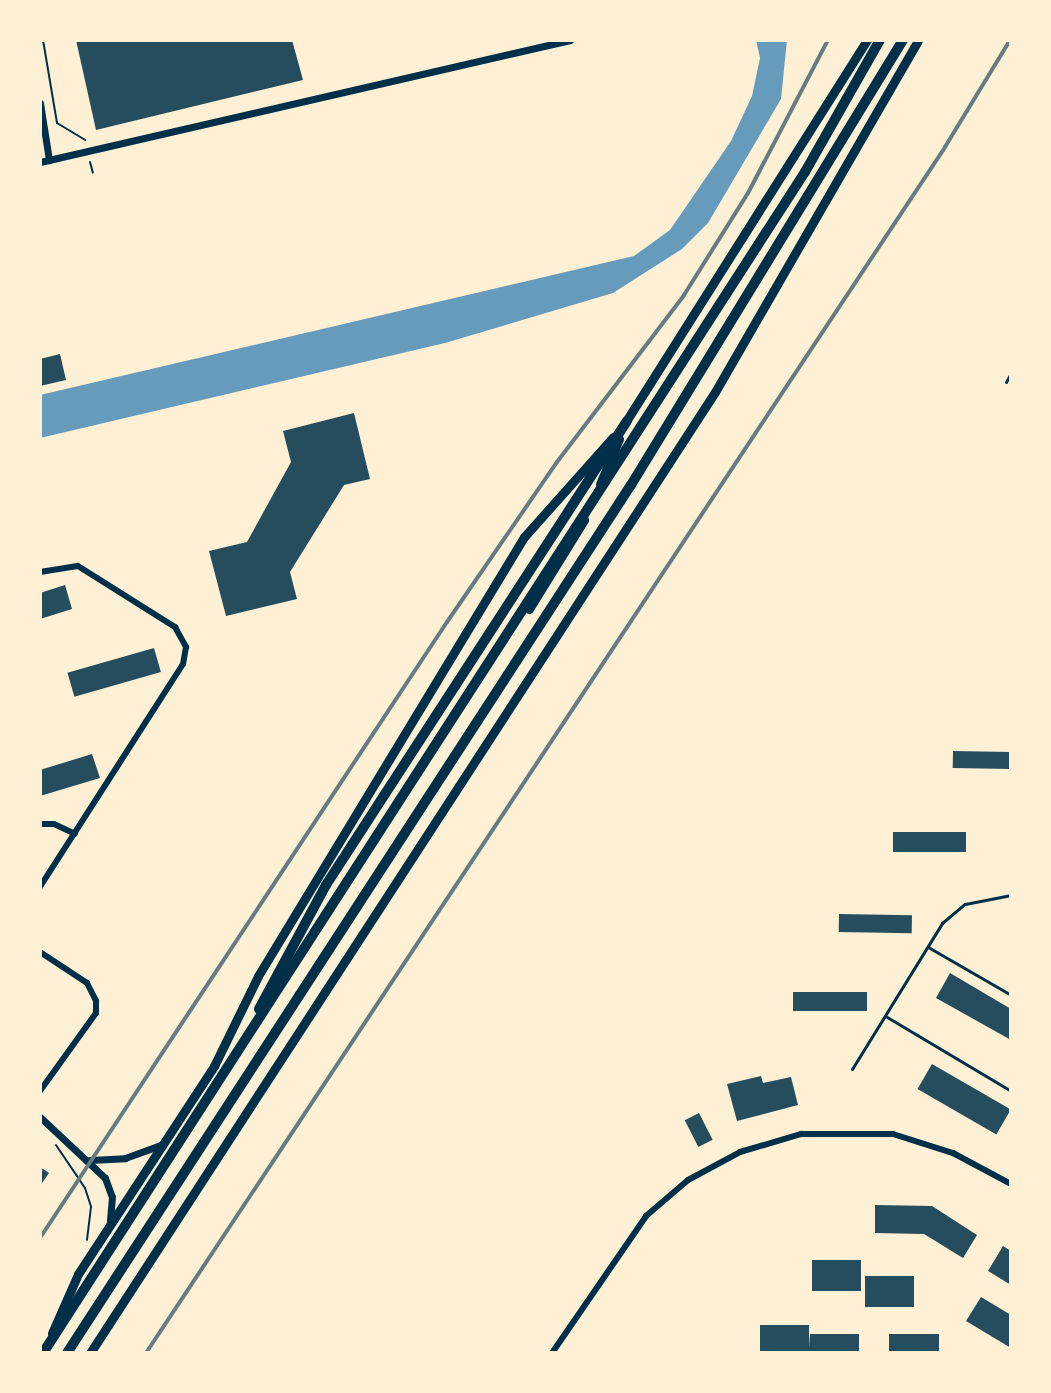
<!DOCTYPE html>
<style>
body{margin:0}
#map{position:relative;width:1051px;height:1393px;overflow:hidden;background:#fdf0d5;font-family:"Noto Serif",serif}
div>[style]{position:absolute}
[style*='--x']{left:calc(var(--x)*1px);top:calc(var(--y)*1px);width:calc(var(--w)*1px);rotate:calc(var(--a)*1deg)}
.water>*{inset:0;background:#669bbc}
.building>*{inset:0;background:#264d5e;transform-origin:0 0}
.path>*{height:2px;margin:-1px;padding:0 1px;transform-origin:1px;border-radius:1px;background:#003049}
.service>*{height:3px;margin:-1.5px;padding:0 1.5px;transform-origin:1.5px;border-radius:1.5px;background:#003049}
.minor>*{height:6px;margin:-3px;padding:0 3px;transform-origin:3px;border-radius:3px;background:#003049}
.tertiary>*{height:7px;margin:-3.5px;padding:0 3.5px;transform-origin:3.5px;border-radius:3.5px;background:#003049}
.primary>*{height:9px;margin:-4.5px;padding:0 4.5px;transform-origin:4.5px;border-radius:4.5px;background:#003049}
.trunk>*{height:10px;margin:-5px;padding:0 5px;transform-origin:5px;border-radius:5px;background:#003049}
.rail>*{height:4px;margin:-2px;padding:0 2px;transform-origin:2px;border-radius:2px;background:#657d81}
span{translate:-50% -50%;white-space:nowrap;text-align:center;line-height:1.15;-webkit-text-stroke:8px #fdf0d5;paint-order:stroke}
.frame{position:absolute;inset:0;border:42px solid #fdf0d5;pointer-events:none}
</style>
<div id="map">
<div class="water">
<div style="clip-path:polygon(756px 40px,787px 40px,781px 99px,708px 223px,682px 249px,613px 293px,445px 343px,40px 438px,40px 395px,634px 256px,670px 230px,731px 141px,752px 96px,760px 58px)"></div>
</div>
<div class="building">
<div style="clip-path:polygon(76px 40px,292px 40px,303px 80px,96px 130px)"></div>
<div style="clip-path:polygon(60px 354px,66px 380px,40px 386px,40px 359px)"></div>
<div style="clip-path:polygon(354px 413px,370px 479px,344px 485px,290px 572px,297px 599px,226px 616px,209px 551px,247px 542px,291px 462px,283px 431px)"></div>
<div style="clip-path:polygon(65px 585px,72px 609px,40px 619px,40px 593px)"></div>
<div style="left:154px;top:648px;width:25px;height:90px;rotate:74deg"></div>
<div style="left:953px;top:751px;width:58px;height:17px;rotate:1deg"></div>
<div style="clip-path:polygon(92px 754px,100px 778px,40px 796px,40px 770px)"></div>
<div style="left:966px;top:832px;width:20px;height:73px;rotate:90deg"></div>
<div style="left:839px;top:914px;width:73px;height:18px;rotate:1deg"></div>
<div style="clip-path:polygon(950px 973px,1011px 1009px,1011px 1040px,936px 998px)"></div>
<div style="left:793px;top:992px;width:74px;height:19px"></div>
<div style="left:932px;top:1064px;width:91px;height:29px;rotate:30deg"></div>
<div style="clip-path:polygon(761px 1076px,763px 1083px,791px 1077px,798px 1105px,737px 1121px,727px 1084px)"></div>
<div style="left:699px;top:1113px;width:30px;height:16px;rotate:63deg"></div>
<div style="clip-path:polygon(40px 1167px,49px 1173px,40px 1186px)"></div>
<div style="clip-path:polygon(875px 1205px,932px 1206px,977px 1235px,963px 1258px,924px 1234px,875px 1233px)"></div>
<div style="clip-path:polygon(1003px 1246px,1011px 1251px,1011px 1285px,988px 1271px)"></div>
<div style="left:812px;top:1260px;width:49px;height:31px"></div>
<div style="left:865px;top:1276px;width:49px;height:31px"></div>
<div style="clip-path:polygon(981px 1297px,1011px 1315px,1011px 1348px,966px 1321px)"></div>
<div style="clip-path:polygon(760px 1325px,809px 1325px,809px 1347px,810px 1334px,859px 1334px,859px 1353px,760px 1353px)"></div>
<div style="left:889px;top:1334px;width:50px;height:19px"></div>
</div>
<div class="path">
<div style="--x:43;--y:40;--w:84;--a:80.4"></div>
<div style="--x:57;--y:123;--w:33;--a:31"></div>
<div style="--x:90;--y:162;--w:11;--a:75"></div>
<div style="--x:56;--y:1145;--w:52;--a:56"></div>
<div style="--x:85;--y:1188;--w:20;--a:72"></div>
<div style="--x:91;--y:1207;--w:33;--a:97"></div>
</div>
<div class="service">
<div style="--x:1006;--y:382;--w:10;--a:-61"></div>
<div style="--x:928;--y:947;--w:96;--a:30"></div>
<div style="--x:887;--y:1017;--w:144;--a:30.8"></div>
<div style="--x:852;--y:1069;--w:172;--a:-58.3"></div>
<div style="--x:942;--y:923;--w:30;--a:-40"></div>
<div style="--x:965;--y:904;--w:47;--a:-11.1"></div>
</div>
<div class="minor">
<div style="--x:40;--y:572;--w:38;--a:-9"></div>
<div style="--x:78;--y:566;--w:115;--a:32.2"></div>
<div style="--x:175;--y:627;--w:23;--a:61"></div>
<div style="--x:186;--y:647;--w:17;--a:100"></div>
<div style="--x:183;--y:664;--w:265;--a:122.7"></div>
<div style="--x:40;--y:824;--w:14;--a:0"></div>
<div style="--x:54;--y:824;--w:23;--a:25"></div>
<div style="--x:40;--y:952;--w:56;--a:33.4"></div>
<div style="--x:87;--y:983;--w:20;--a:63"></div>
<div style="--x:96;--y:1001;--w:12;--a:90"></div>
<div style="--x:96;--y:1013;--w:96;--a:125.7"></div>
<div style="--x:552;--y:1353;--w:166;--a:-55.5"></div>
<div style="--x:646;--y:1216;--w:55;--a:-40.6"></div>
<div style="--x:688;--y:1180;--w:59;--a:-28.3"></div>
<div style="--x:740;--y:1152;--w:64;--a:-16.4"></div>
<div style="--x:801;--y:1134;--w:92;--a:0"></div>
<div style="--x:893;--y:1134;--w:63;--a:17.6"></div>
<div style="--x:953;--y:1153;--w:66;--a:28.1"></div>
</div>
<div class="tertiary">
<div style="--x:40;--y:103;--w:58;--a:81"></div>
<div style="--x:40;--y:162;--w:544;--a:-12.96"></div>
<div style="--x:40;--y:1117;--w:89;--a:43.2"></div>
<div style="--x:105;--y:1178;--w:20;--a:70"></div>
<div style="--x:112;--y:1197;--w:24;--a:95"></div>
<div style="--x:90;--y:1160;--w:35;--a:-3"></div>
<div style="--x:125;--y:1158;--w:37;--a:-20"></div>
</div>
<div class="primary">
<div style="--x:623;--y:426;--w:457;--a:-57.7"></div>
<div style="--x:600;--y:484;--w:49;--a:-67.1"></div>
<div style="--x:529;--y:609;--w:105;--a:-58.3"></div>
<div style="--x:52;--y:1333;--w:64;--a:-66.2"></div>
<div style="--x:78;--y:1274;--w:249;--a:-56.8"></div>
<div style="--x:214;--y:1066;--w:100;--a:-63.9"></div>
<div style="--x:258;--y:976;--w:513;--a:-58.79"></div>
<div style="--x:524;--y:537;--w:134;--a:-48.3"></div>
<div style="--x:90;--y:1353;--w:1146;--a:-56.96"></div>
<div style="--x:715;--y:392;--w:406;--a:-60"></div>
</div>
<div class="trunk">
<div style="--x:259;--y:1009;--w:141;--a:-61.6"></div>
<div style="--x:326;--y:885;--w:553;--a:-57.03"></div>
<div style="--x:43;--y:1353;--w:1405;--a:-57.17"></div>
<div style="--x:805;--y:172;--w:152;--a:-60.4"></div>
<div style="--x:67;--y:1353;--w:1035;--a:-56.99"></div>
<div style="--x:631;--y:485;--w:522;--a:-58.57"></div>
</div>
<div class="rail">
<div style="--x:40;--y:1238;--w:738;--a:-56.55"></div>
<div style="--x:447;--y:622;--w:194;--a:-55.5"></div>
<div style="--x:557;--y:462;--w:210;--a:-52.7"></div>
<div style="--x:684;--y:295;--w:120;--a:-57.9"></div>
<div style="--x:748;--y:193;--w:173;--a:-62.4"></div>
<div style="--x:146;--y:1353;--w:1447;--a:-56.47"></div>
<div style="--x:945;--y:147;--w:125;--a:-58.7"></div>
</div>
<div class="frame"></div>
</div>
